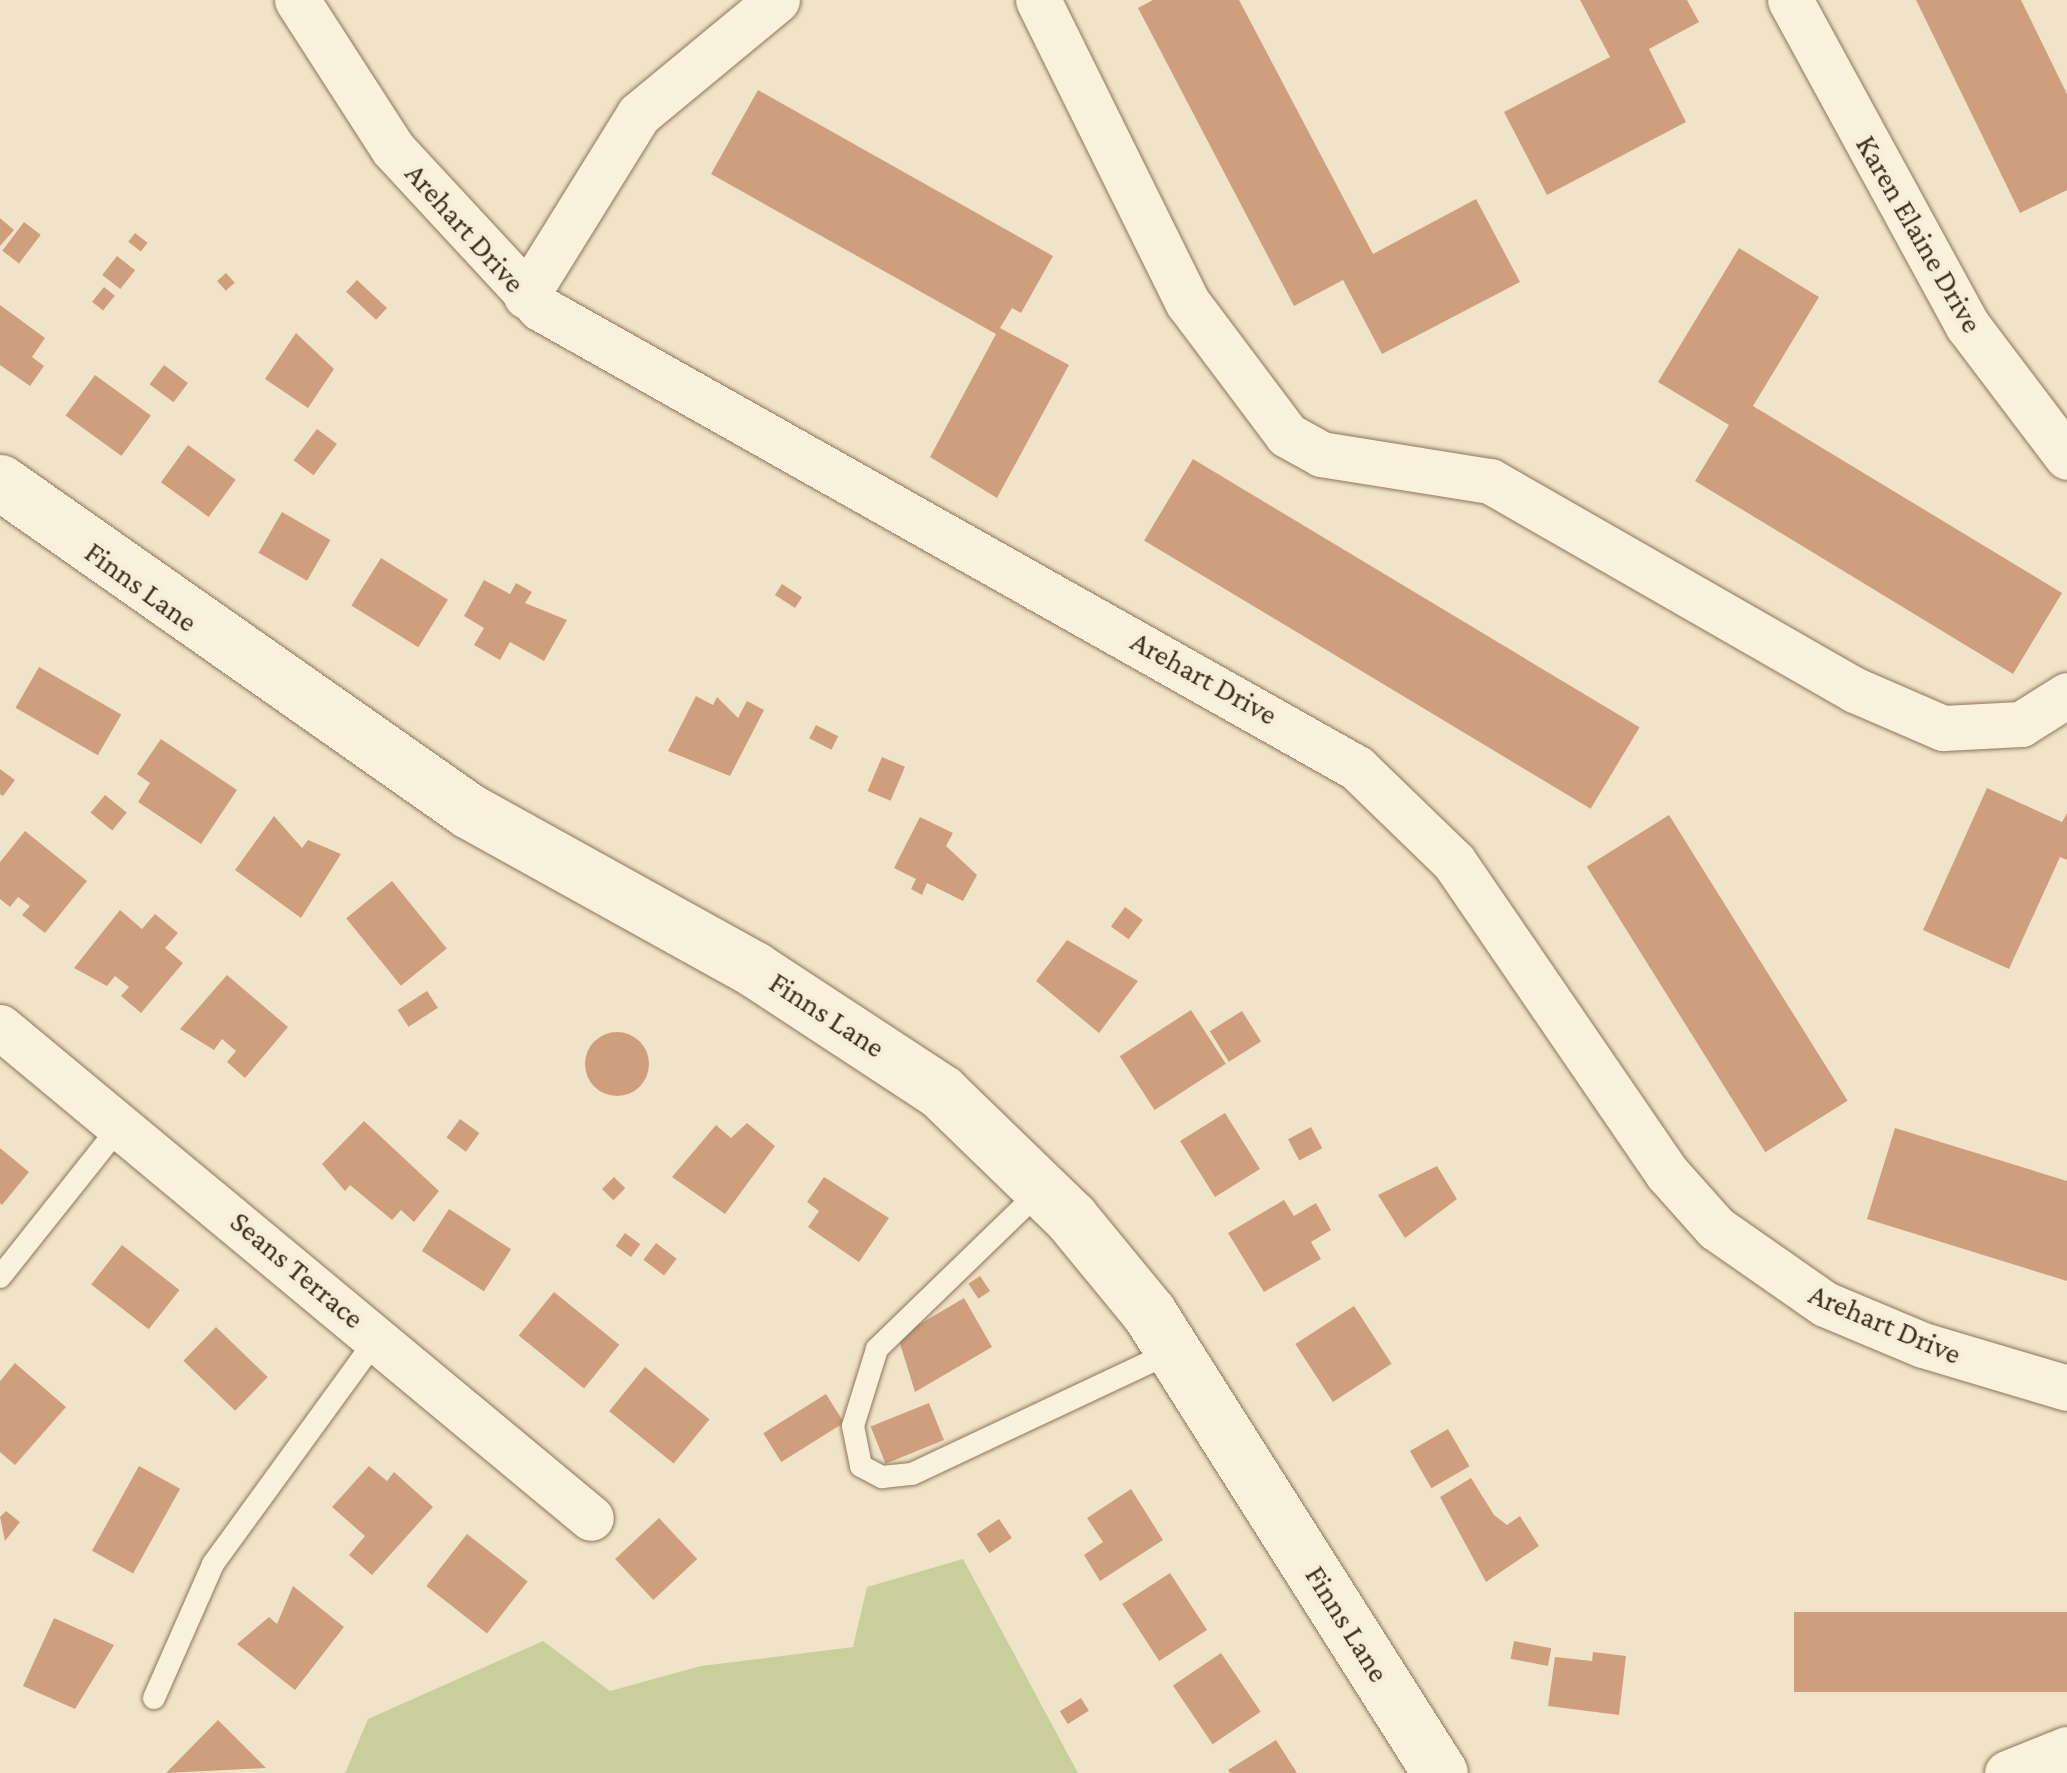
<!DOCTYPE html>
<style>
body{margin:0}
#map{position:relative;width:2067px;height:1773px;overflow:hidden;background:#f0e4c8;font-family:"Crimson Pro",serif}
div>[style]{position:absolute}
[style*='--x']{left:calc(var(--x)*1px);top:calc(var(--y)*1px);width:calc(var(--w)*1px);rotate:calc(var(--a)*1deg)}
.green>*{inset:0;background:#c9cf9b}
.building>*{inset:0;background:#cf9f7d;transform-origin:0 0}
.round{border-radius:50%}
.roads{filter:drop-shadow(0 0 2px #8d765c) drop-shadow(0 0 2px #8d765c)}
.service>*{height:22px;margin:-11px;padding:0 11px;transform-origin:11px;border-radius:11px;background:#faf1dc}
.minor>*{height:45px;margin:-22.5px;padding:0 22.5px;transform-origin:22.5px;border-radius:22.5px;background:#faf1dc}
.tertiary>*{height:55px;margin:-27.5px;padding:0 27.5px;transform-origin:27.5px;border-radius:27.5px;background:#faf1dc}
span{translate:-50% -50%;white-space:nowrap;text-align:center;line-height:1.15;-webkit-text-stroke:8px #f7eed8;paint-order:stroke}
.street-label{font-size:30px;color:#3d2e20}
</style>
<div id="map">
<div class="green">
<div style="clip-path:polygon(963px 1559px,1078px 1773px,345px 1773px,368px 1719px,543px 1641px,610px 1691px,701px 1666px,853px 1647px,867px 1587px)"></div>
</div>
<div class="building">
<div style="clip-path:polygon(1153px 0,1239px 0,1373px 254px,1476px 199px,1520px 282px,1382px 354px,1343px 280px,1294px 306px,1138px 8px)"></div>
<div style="clip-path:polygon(1580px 0,1687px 0,1699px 22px,1649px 49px,1686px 122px,1547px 195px,1504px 112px,1610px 57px)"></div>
<div style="clip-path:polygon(1916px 0,2021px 0,2067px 94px,2067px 190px,2020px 213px)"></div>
<div style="clip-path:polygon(758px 90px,1053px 256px,1021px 313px,1012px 308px,1000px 328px,1069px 365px,997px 498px,930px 457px,996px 334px,711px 174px)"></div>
<div style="clip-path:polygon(0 218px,14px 230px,0 246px)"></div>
<div style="left:24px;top:222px;width:21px;height:36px;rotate:37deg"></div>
<div style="left:135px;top:233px;width:16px;height:11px;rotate:38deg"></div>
<div style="clip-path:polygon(1739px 248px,1819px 297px,1753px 406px,2062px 593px,2013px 674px,1695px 481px,1729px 425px,1658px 382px)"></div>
<div style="left:117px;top:256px;width:23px;height:24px;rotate:38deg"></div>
<div style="left:226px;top:273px;width:13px;height:12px;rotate:48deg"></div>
<div style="left:357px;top:280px;width:41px;height:16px;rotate:43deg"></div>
<div style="left:104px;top:287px;width:14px;height:19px;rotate:39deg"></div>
<div style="clip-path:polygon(0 305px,45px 338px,32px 357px,44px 366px,30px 386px,0 365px)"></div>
<div style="clip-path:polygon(296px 333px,334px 369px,308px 408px,265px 379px)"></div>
<div style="left:164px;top:365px;width:30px;height:24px;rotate:37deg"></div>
<div style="left:95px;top:375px;width:69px;height:50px;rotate:36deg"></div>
<div style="left:317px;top:429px;width:25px;height:39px;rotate:37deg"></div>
<div style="left:188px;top:445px;width:59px;height:46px;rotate:36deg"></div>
<div style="left:1193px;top:459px;width:521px;height:95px;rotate:31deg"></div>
<div style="left:282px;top:512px;width:56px;height:47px;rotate:30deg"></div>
<div style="left:381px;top:558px;width:79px;height:56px;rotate:32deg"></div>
<div style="clip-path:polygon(484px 580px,510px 594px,516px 583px,532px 592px,525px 603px,567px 620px,544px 661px,510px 642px,500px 660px,474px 645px,484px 628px,464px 616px)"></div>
<div style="left:782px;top:584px;width:24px;height:13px;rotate:33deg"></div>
<div style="left:39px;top:667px;width:95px;height:47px;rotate:30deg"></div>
<div style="clip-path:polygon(696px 696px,713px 705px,717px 697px,738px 718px,747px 701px,764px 710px,730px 776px,668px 751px)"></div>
<div style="left:816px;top:725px;width:25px;height:15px;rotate:27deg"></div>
<div style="clip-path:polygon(161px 739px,237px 790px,201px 844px,138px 802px,150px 783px,137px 774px)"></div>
<div style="left:882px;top:757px;width:25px;height:37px;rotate:23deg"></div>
<div style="clip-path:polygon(0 769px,15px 780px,3px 796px,0 794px)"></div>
<div style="clip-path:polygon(1987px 788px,2062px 822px,2067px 813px,2067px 860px,2060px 857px,2009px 969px,1923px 930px)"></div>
<div style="left:105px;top:795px;width:28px;height:23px;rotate:39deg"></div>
<div style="left:1669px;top:815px;width:337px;height:97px;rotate:58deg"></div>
<div style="clip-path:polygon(274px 816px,302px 848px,308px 840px,341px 854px,301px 918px,235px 870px)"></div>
<div style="clip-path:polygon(920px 817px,953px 833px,946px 846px,977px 875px,963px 901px,927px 883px,922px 895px,911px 889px,916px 879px,894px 868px)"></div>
<div style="clip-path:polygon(25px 831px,87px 881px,45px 933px,22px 915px,30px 906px,18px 897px,10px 907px,0 899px,0 862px)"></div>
<div style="left:392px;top:881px;width:87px;height:59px;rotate:51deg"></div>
<div style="left:1125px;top:907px;width:22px;height:24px;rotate:36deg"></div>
<div style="clip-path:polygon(120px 910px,142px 929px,155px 914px,178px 933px,165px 948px,183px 963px,141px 1013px,121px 996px,129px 987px,115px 976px,107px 986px,74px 968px)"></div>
<div style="clip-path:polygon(1067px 940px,1138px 981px,1099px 1033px,1036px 981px)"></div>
<div style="clip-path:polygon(227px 975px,288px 1027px,245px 1078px,227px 1062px,236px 1051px,222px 1039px,214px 1050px,180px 1029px)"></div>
<div style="left:427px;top:991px;width:20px;height:35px;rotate:57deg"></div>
<div style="left:1191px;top:1010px;width:64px;height:85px;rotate:57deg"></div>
<div style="left:1242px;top:1011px;width:36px;height:38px;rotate:58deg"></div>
<div class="round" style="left:585px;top:1032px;width:64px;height:64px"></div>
<div style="left:1225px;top:1113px;width:66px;height:53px;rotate:58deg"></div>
<div style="left:460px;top:1119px;width:24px;height:23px;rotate:36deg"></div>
<div style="clip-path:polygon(364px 1121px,439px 1191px,414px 1222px,401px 1210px,392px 1220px,350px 1185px,345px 1191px,322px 1164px)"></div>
<div style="clip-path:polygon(747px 1123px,775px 1146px,725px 1214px,672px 1177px,716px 1125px,731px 1138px)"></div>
<div style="left:1311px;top:1127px;width:24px;height:26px;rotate:62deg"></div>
<div style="clip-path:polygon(1895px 1128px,2067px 1181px,2067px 1281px,1867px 1219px)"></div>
<div style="clip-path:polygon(0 1148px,29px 1172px,2px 1205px,0 1203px)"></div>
<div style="clip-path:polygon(1437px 1166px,1457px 1199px,1405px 1238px,1378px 1195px)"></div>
<div style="left:614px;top:1177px;width:16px;height:17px;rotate:45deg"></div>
<div style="clip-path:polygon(824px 1177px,889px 1218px,859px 1262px,808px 1227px,819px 1211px,807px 1202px)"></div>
<div style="clip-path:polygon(1284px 1200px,1294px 1216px,1316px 1203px,1331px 1230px,1311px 1242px,1321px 1259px,1264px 1292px,1228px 1233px)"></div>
<div style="left:449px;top:1209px;width:74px;height:50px;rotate:33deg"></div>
<div style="left:625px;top:1233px;width:19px;height:16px;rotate:36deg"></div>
<div style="left:656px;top:1243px;width:26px;height:21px;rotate:37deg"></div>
<div style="left:122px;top:1245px;width:73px;height:50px;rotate:38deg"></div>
<div style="left:980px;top:1276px;width:18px;height:14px;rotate:56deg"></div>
<div style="left:554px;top:1292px;width:84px;height:56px;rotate:39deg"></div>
<div style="clip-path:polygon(964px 1298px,992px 1347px,915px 1392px,898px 1337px)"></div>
<div style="left:1354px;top:1306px;width:69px;height:70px;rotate:57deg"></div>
<div style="left:216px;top:1327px;width:72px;height:47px;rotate:44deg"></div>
<div style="clip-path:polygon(15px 1363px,66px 1407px,15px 1465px,0 1452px,0 1381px)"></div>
<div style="left:645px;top:1367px;width:83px;height:57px;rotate:39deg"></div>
<div style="left:826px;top:1394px;width:34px;height:74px;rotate:58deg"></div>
<div style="left:929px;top:1403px;width:40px;height:63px;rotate:68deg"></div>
<div style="left:1448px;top:1429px;width:43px;height:44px;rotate:60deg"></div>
<div style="left:139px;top:1466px;width:47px;height:97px;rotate:29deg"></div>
<div style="clip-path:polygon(369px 1466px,387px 1481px,394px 1472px,433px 1507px,372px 1575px,349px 1555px,365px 1536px,332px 1507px)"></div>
<div style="clip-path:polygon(1471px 1478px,1494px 1515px,1507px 1525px,1520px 1516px,1539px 1546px,1486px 1582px,1440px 1497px)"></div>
<div style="clip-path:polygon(1131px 1489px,1163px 1540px,1100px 1581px,1084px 1555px,1103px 1542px,1087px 1518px)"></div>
<div style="clip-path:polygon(6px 1511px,20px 1522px,5px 1541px,0 1517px)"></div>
<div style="left:659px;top:1518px;width:56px;height:60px;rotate:47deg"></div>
<div style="left:999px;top:1519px;width:23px;height:27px;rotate:56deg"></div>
<div style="left:467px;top:1534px;width:77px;height:66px;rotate:38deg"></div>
<div style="left:1170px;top:1573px;width:68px;height:57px;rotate:57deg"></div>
<div style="clip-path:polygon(293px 1586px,344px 1627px,295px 1690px,237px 1644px,269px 1617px,277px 1624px)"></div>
<div style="left:2067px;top:1612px;width:80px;height:273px;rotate:90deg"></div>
<div style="clip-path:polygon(54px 1618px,114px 1645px,75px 1709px,23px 1686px)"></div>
<div style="left:1514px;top:1641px;width:38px;height:18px;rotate:11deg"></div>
<div style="clip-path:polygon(1593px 1652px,1626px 1656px,1619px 1715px,1548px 1706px,1555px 1657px,1592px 1661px)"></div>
<div style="left:1221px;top:1653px;width:71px;height:58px;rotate:56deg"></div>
<div style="left:1081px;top:1698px;width:15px;height:25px;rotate:58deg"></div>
<div style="clip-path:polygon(218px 1720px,266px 1768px,166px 1773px)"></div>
<div style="clip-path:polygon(1276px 1740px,1297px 1773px,1230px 1773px,1228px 1770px)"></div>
</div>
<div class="roads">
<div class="service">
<div style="--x:1042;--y:1189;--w:230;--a:135.9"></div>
<div style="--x:877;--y:1349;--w:81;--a:107.3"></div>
<div style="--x:853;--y:1426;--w:41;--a:78.7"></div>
<div style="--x:861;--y:1466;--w:24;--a:28"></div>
<div style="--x:882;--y:1477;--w:30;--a:-6"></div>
<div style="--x:912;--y:1474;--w:289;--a:-25.2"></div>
<div style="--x:0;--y:1277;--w:194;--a:-51.5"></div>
<div style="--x:154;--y:1698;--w:146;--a:-66.2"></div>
<div style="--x:213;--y:1564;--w:281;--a:-54"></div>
</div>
<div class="minor">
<div style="--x:297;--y:0;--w:177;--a:57.2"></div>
<div style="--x:393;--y:149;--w:217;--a:47.2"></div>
<div style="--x:540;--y:308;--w:938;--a:29.38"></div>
<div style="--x:1357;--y:768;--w:135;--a:44.1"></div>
<div style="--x:1454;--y:862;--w:377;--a:55.6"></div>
<div style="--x:1667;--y:1173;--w:74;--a:48.3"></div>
<div style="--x:1716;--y:1228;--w:133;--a:34.9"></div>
<div style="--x:1825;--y:1304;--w:106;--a:22.7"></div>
<div style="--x:1923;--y:1345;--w:150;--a:16.6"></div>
<div style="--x:1038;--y:0;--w:338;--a:63.7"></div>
<div style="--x:1188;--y:303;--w:165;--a:53.1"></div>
<div style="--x:1287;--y:435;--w:39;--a:29"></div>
<div style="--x:1321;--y:454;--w:171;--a:9.1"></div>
<div style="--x:1490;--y:481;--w:421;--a:29.8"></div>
<div style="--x:1855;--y:690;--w:96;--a:23.4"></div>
<div style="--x:1943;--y:728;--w:78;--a:-2.9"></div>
<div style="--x:2021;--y:724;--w:54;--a:-32.2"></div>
<div style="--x:1790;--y:0;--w:371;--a:61.4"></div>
<div style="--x:1968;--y:326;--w:164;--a:52.9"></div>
<div style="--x:526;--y:296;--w:214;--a:-58.2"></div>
<div style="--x:639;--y:114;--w:179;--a:-39.6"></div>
<div style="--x:0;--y:1027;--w:768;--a:39.72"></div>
<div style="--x:2007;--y:1773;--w:65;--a:-21.8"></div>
</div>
<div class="tertiary">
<div style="--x:0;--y:482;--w:573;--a:35.05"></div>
<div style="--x:469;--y:811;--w:326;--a:29"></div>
<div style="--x:754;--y:969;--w:224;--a:33.3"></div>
<div style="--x:941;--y:1092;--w:181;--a:44.1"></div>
<div style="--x:1071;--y:1218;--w:123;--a:50.6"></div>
<div style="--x:1149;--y:1313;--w:544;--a:57.68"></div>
</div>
</div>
<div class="street-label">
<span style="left:465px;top:228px;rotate:48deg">Arehart Drive</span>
<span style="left:1919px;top:234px;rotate:60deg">Karen Elaine Drive</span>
<span style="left:141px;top:587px;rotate:36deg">Finns Lane</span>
<span style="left:1204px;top:678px;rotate:29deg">Arehart Drive</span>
<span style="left:827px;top:1015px;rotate:33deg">Finns Lane</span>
<span style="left:297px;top:1270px;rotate:40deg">Seans Terrace</span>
<span style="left:1885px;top:1324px;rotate:23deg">Arehart Drive</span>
<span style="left:1347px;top:1624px;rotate:58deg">Finns Lane</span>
</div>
</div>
